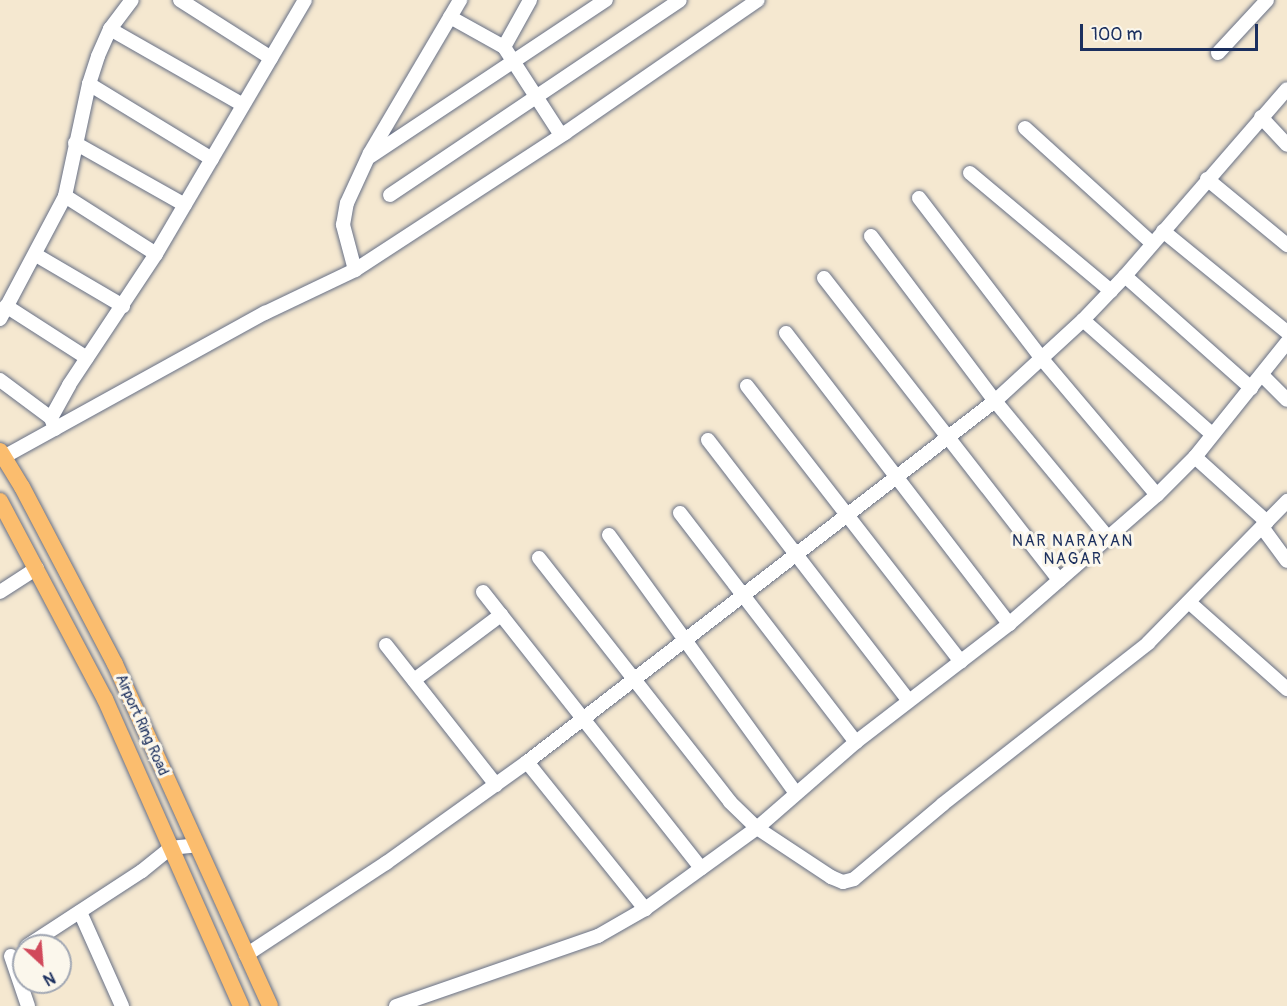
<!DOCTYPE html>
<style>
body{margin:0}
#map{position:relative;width:1287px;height:1006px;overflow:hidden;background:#f5e8d0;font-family:Pangolin,sans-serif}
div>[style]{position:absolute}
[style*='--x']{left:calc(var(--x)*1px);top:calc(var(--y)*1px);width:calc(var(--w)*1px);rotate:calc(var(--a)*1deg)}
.roads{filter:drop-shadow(0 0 2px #677086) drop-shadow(0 0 2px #677086)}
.minor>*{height:14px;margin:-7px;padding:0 7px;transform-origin:7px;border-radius:7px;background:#fff}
.major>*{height:16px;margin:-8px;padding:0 8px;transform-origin:8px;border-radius:8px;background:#fbbd6e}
span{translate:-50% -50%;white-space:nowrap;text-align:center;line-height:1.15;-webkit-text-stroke:6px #fbf7ec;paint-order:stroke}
.street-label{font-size:15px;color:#1b2f5e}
.neighbourhood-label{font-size:16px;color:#1b2f5e;letter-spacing:1.5px}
.north{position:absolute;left:12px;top:934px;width:60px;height:60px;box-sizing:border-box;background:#fbf7ec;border:2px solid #a1a7b3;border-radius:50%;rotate:154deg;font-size:16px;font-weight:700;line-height:24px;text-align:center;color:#1b2f5e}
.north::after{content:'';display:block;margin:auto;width:21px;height:27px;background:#d1495b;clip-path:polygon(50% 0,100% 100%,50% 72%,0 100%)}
.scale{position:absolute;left:1080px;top:24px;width:178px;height:27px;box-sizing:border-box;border:3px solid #1b2f5e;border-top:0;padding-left:8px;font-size:18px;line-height:21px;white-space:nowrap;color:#1b2f5e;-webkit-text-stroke:4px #fbf7ec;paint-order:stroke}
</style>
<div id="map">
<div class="roads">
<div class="minor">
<div style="--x:180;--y:0;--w:108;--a:32.5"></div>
<div style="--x:450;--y:17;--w:62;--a:29.1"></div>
<div style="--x:504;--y:47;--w:105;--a:57.1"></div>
<div style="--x:110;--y:29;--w:153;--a:29.7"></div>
<div style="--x:504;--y:47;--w:54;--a:-61"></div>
<div style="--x:1218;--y:53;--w:72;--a:-47.2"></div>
<div style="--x:89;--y:84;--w:144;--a:31.4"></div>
<div style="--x:1261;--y:117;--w:38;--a:47"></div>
<div style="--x:1025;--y:128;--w:171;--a:42.2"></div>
<div style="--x:75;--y:143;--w:126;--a:29.4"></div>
<div style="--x:371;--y:156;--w:282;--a:-33.6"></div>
<div style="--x:970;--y:173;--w:184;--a:39.9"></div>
<div style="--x:1207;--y:179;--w:104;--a:39.5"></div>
<div style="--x:390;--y:195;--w:349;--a:-33.9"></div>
<div style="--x:65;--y:196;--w:108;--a:32.5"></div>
<div style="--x:919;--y:198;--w:203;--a:52.6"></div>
<div style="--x:1042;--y:359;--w:178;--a:49.8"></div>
<div style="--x:1163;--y:231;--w:160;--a:39.2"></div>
<div style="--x:871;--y:236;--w:206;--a:53.1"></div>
<div style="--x:995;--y:401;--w:179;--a:50.4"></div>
<div style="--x:36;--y:255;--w:101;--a:30.4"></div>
<div style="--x:355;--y:270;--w:47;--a:-104.9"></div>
<div style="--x:343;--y:225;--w:22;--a:-80"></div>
<div style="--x:347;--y:203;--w:55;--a:-65.3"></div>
<div style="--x:370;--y:153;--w:178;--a:-59.5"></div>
<div style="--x:1125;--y:276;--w:169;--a:41.6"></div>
<div style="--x:824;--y:278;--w:383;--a:52.1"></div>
<div style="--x:6;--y:306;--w:96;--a:32.7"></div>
<div style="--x:0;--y:319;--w:139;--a:-62.1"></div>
<div style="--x:65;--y:196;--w:115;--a:-77.9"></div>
<div style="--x:89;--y:84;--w:29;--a:-72"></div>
<div style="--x:98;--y:56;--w:30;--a:-66"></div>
<div style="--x:110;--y:29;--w:36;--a:-53"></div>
<div style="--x:1083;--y:320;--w:172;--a:41.5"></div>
<div style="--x:786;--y:333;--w:367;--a:52.5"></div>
<div style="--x:1262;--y:375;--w:35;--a:45"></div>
<div style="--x:0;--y:380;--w:64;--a:36.7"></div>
<div style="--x:747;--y:386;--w:349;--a:52.2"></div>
<div style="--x:55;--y:429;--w:12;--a:-110"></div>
<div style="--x:51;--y:418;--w:38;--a:-61"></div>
<div style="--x:69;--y:385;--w:157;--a:-56.4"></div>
<div style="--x:156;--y:254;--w:294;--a:-59.6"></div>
<div style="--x:708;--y:440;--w:329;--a:52.4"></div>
<div style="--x:1195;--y:457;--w:97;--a:42.1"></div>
<div style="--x:0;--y:459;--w:303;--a:-28.9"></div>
<div style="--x:265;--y:313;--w:100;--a:-25.5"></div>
<div style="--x:355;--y:270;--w:251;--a:-33.1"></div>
<div style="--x:565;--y:133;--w:234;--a:-34.6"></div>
<div style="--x:680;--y:513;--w:289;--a:52.5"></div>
<div style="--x:1262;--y:527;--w:42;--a:53.7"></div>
<div style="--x:609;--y:535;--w:319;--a:54.1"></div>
<div style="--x:539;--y:558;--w:310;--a:51.9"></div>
<div style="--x:730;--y:802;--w:37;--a:44"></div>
<div style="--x:757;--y:828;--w:89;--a:33.5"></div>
<div style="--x:831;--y:877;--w:13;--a:23"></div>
<div style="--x:843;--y:882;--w:11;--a:-15"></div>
<div style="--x:854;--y:879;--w:116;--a:-40.1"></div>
<div style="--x:943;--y:804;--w:261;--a:-38.1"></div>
<div style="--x:1148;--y:643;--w:199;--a:-45.6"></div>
<div style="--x:0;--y:592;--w:44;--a:-33"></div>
<div style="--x:483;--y:592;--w:352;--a:51.7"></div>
<div style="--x:1190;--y:603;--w:130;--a:41.6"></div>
<div style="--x:386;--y:645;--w:178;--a:51.8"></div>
<div style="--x:414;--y:680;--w:109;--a:-36.8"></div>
<div style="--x:527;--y:762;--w:189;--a:51.2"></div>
<div style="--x:80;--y:912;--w:103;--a:65.9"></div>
<div style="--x:27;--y:946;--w:137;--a:-33.1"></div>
<div style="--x:142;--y:871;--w:36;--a:-39"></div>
<div style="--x:170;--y:848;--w:27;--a:-6"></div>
<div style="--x:246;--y:955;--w:168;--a:-33.3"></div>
<div style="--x:386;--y:863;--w:173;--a:-35.6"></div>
<div style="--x:527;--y:762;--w:591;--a:-37.65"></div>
<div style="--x:995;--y:401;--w:120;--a:-42.6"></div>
<div style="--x:1083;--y:320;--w:61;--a:-46.3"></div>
<div style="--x:1125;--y:276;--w:247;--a:-49.1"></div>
<div style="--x:11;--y:956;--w:53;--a:71.2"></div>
<div style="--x:396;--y:1006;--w:214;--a:-19.1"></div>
<div style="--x:598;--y:936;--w:54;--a:-29.9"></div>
<div style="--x:645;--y:909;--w:138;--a:-35.9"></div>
<div style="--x:757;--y:828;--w:131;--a:-41"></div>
<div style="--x:856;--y:742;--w:193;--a:-37.6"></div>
<div style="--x:1009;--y:624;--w:196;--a:-41.1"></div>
<div style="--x:1157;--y:495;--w:54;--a:-45"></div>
<div style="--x:1195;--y:457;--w:147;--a:-51.3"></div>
</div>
<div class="major">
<div style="--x:0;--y:451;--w:42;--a:58.6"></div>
<div style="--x:22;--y:487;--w:200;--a:62.3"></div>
<div style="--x:115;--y:664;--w:375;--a:65.6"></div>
<div style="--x:0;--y:501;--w:224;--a:62.1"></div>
<div style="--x:105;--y:699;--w:336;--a:66.1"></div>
</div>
</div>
<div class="street-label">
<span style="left:142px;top:725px;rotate:66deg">Airport Ring Road</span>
</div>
<div class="neighbourhood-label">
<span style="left:1073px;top:550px">NAR NARAYAN<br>NAGAR</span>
</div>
<div class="north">N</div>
<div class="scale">100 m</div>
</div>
